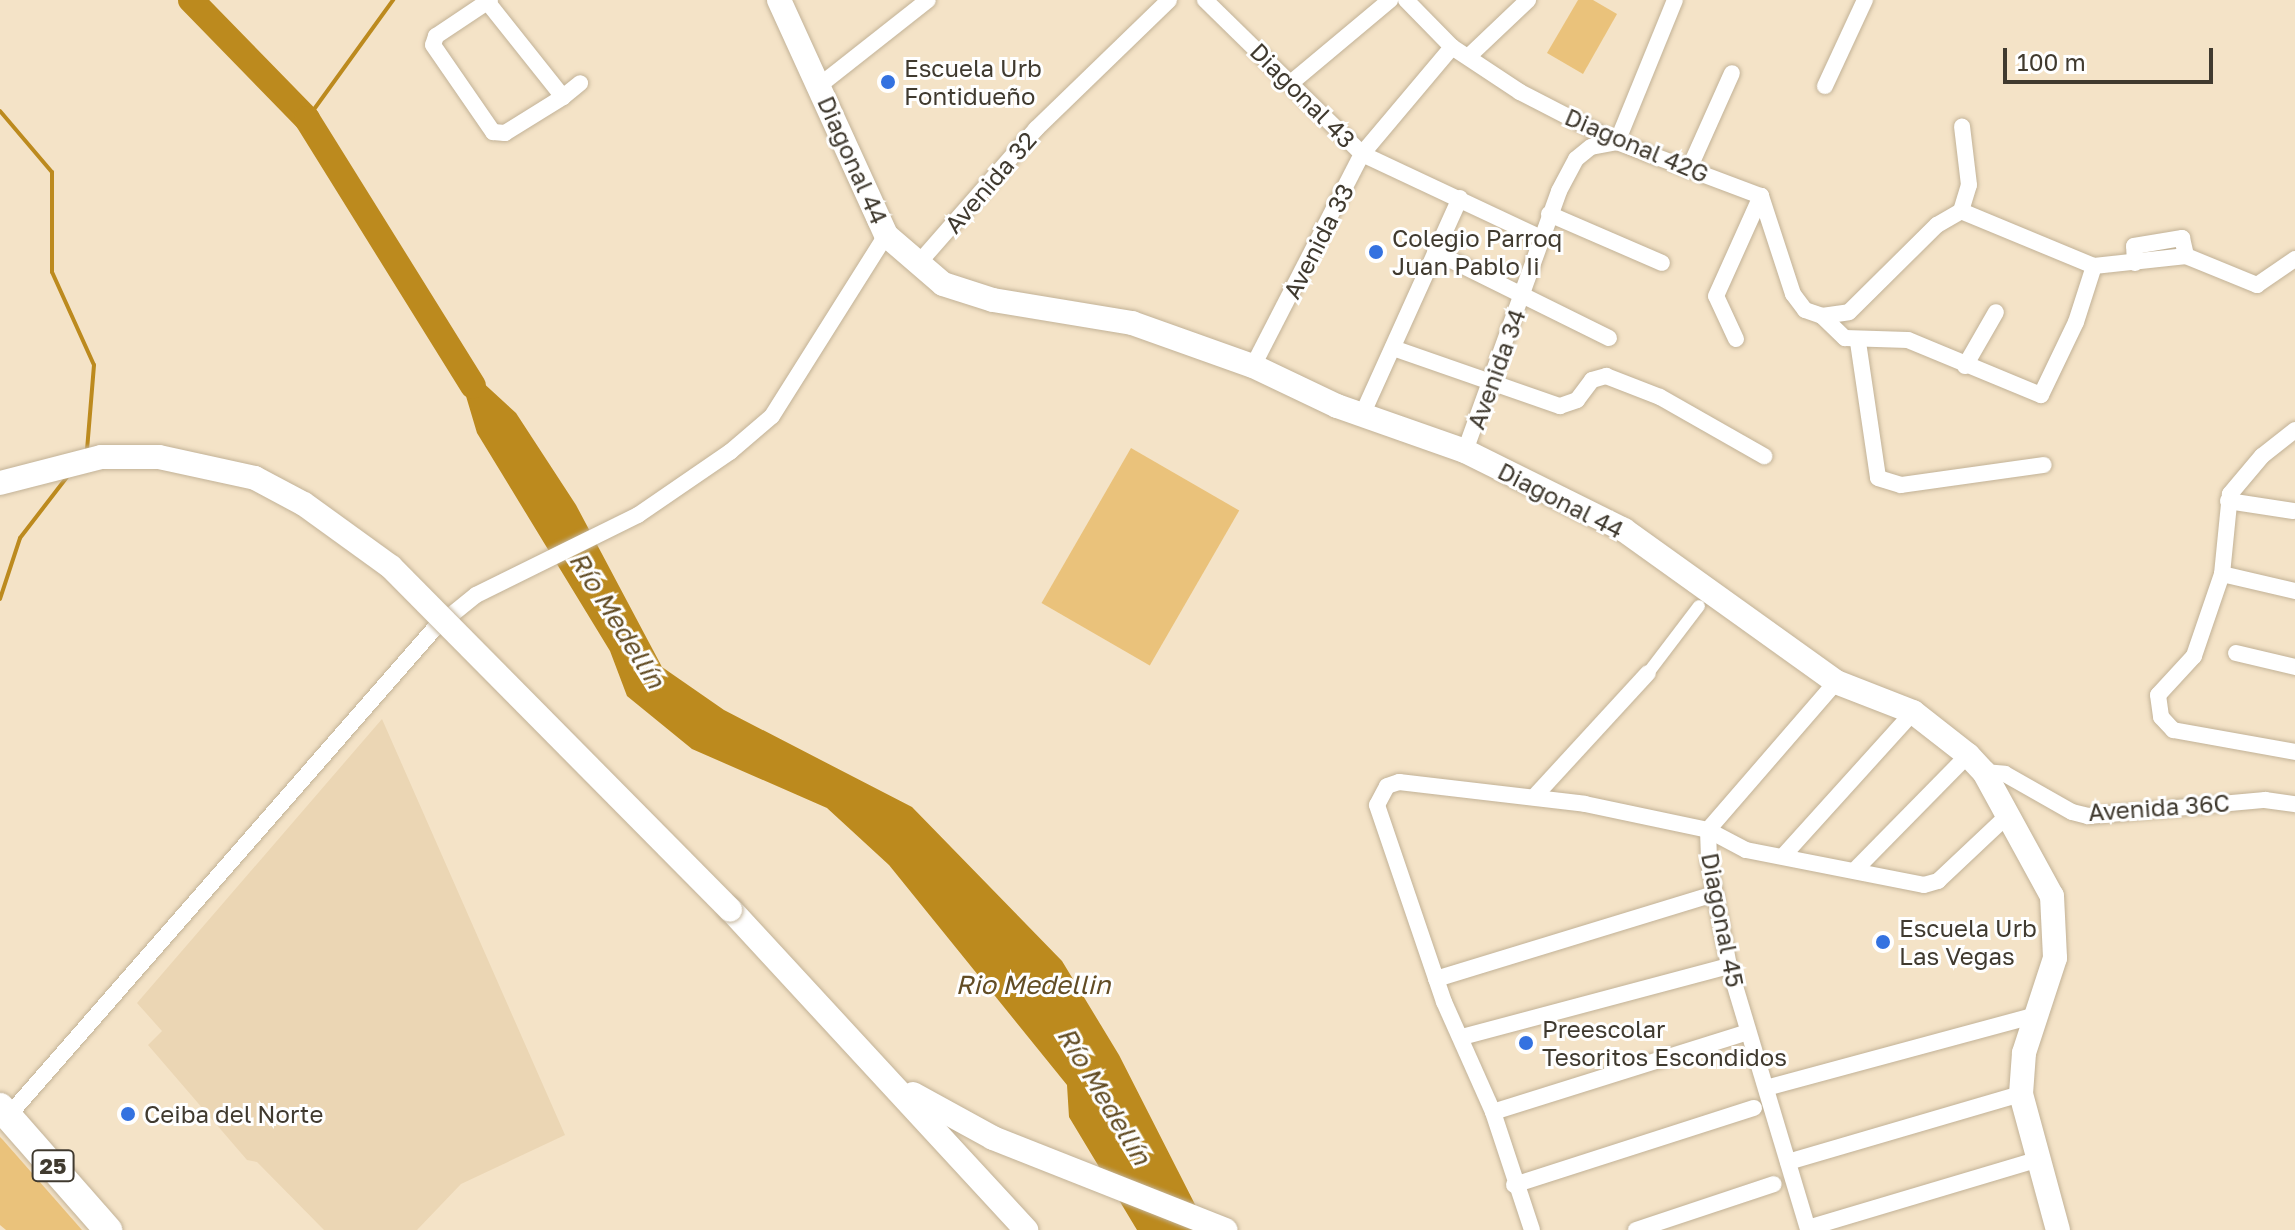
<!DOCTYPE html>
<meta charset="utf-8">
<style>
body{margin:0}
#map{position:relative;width:2295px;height:1230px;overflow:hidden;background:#f4e3c7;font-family:"Golos Text",sans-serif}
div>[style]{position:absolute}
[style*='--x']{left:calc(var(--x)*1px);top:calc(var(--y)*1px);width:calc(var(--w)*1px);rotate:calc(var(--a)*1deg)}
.built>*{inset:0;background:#ebd6b4}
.green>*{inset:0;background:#eac27b;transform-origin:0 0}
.water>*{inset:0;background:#bc8a1e}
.stream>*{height:4px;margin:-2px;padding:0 2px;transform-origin:2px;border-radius:2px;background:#bc8a1e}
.river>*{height:26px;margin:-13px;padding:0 13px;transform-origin:13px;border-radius:13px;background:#bc8a1e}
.roads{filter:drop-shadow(0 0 2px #c2b297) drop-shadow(0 0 2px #c2b297)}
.pedestrian>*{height:12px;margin:-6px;padding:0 6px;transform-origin:6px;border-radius:6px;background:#fff}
.minor>*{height:16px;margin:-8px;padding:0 8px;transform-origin:8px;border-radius:8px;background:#fff}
.secondary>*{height:24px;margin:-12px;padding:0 12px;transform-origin:12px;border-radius:12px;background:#fff}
.trunk>*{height:28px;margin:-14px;padding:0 14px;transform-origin:14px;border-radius:14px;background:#fff}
.bridges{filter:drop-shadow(0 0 2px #c2b297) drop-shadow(0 0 2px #c2b297)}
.secondary-bridge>*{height:24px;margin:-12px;padding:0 12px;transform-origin:12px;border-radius:12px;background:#fff}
.dots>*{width:22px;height:22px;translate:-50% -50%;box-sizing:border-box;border:4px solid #fff;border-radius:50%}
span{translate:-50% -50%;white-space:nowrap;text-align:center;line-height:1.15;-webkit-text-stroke:6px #fff;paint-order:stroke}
.shield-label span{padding:2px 6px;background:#fff;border:2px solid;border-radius:6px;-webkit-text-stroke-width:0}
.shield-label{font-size:22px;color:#403a2f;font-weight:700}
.poi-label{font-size:24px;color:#403a2f}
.left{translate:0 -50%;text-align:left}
.street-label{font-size:24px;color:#403a2f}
.water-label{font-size:26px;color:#624c24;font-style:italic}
.scale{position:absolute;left:2003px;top:48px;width:210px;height:36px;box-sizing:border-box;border:4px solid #403a2f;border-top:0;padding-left:10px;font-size:24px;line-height:28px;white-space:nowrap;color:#403a2f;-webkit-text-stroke:6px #fff;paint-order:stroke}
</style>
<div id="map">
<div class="built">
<div style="clip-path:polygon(382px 719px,565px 1135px,461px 1184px,417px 1230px,324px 1230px,257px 1162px,247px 1160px,148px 1045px,162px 1031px,137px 1003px)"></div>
</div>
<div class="green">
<div style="clip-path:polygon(1578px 0,1593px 0,1617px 14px,1583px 74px,1547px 53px)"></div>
<div style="left:1131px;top:448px;width:125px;height:179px;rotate:30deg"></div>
<div style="clip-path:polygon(0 1137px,3px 1140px,82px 1230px,6px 1230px,0 1225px)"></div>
</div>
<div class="water">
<div style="clip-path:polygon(454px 356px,516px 413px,576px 505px,662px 667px,724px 710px,912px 807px,1062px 961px,1119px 1055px,1208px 1230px,1137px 1230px,1069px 1117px,1067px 1085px,889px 865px,827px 808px,692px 749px,627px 696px,610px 651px,477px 433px)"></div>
</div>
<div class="stream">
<div style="--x:0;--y:111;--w:80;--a:49.6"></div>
<div style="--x:52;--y:172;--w:100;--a:90"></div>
<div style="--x:52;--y:272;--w:102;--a:65.7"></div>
<div style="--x:94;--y:365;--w:86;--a:94.7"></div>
<div style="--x:307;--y:119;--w:147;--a:-54.1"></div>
<div style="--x:0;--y:599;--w:64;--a:-71.8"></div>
<div style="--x:20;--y:538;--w:77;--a:-52.4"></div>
</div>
<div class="river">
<div style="--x:191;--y:0;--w:166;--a:45.7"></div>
<div style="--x:307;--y:119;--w:314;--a:58.1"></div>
</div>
<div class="roads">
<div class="pedestrian">
<div style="--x:1648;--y:673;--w:84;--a:-52.7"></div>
</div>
<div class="minor">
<div style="--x:490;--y:0;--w:65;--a:146.3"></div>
<div style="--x:436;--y:36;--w:9;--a:108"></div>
<div style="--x:433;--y:45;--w:106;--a:55.4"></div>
<div style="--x:493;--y:132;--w:12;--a:5"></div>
<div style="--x:505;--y:133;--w:68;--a:-31.8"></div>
<div style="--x:1205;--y:0;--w:220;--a:44.4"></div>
<div style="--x:1362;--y:154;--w:198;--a:25.1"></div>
<div style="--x:1406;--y:0;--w:66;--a:45.6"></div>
<div style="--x:1452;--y:47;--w:82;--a:33.5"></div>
<div style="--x:1520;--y:92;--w:109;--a:27.3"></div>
<div style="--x:1617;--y:142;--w:154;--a:20.6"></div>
<div style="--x:1761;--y:196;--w:103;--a:71.9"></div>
<div style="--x:1793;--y:294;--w:20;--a:53"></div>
<div style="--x:1805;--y:310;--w:18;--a:19"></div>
<div style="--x:1822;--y:316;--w:27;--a:-8"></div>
<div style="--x:1849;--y:312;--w:124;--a:-44.7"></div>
<div style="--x:1937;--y:225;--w:28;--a:-30"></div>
<div style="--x:1961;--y:211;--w:27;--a:-73"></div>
<div style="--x:1969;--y:185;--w:59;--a:-96.8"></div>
<div style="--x:489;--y:4;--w:119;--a:51.5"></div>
<div style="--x:563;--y:97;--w:22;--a:-39"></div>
<div style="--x:1468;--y:57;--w:83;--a:-43.5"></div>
<div style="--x:1292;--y:82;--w:128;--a:-39.9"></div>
<div style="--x:820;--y:85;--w:137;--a:-38.2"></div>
<div style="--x:1825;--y:86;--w:95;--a:-65.1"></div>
<div style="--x:1689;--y:169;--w:105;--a:-65.9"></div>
<div style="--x:1961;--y:211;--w:144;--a:22.5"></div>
<div style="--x:2094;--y:266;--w:93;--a:-6.2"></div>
<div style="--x:2186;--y:256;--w:77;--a:22.2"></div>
<div style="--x:2257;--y:285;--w:46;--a:-34.4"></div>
<div style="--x:1549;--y:214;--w:123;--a:23.4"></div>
<div style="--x:1435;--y:252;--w:194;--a:26.3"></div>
<div style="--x:2135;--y:263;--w:17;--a:-93"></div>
<div style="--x:2134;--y:246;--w:49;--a:-9.5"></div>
<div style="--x:2182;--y:238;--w:18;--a:77"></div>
<div style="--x:917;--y:265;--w:181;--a:-48.8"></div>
<div style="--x:1036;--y:129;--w:185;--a:-44.1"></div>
<div style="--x:1822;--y:316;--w:32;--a:44"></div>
<div style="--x:1845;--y:338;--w:63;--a:1.8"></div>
<div style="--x:1908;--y:340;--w:144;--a:22.5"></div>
<div style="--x:2041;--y:395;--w:81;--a:-64.4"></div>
<div style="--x:2076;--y:322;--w:59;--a:-72.2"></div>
<div style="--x:1736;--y:339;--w:47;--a:-114.9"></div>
<div style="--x:1716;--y:296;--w:110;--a:-65.8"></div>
<div style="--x:1858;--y:342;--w:137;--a:81.6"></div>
<div style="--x:1878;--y:478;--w:24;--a:17"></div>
<div style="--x:1901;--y:485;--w:144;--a:-8"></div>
<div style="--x:1393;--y:348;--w:177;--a:19.2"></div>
<div style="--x:1560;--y:406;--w:18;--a:-19"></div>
<div style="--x:1577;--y:400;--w:25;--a:-53"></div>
<div style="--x:1592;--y:380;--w:15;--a:-16"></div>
<div style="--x:1606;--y:376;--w:58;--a:21.3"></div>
<div style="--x:1660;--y:397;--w:120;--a:29.6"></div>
<div style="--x:1253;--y:366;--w:238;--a:-62.8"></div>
<div style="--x:1362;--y:154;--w:140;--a:-49.9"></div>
<div style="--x:1965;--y:366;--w:62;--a:-60.1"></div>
<div style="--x:1362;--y:415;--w:238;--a:-65.7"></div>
<div style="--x:2295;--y:430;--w:42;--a:141.8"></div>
<div style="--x:2262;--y:456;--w:50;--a:130.1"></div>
<div style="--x:2230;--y:494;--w:80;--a:95.7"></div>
<div style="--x:2222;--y:574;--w:87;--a:108.9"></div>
<div style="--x:2194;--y:656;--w:53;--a:132.7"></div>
<div style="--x:2158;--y:695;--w:22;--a:82"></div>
<div style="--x:2161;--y:717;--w:18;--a:47"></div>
<div style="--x:2173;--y:730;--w:124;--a:10.2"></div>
<div style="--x:1465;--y:451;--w:276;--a:-70.1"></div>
<div style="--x:1559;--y:191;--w:36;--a:-62"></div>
<div style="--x:1576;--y:159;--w:19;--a:-39"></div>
<div style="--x:1591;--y:147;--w:26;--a:-11"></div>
<div style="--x:1617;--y:142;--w:153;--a:-67.8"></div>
<div style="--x:2228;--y:501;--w:66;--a:8.7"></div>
<div style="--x:2222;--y:574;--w:75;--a:13.1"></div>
<div style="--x:2236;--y:653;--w:61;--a:13.3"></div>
<div style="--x:1836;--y:682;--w:196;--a:130.9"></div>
<div style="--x:1708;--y:830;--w:43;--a:27.8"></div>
<div style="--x:1746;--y:850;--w:181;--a:11.1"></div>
<div style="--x:1924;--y:885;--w:15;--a:-16"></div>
<div style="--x:1938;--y:881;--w:93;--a:-43.3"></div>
<div style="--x:1984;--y:772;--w:21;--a:5"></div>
<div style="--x:2005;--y:774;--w:77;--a:29.6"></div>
<div style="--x:2072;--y:812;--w:16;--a:14"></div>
<div style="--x:2088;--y:816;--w:178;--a:-5.2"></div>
<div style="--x:2265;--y:800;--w:30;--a:8"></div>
<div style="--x:1534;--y:797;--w:168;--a:-47.4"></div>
<div style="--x:1784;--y:855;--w:193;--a:-47.9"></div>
<div style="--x:1856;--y:869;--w:160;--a:-45.5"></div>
<div style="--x:1436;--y:979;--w:291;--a:-17"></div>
<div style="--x:1462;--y:1037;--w:276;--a:-14.9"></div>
<div style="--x:1766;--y:1088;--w:280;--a:-15.1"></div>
<div style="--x:1493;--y:1112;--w:267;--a:-17.4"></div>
<div style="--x:9;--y:1115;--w:646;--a:-48.83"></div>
<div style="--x:434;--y:629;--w:54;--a:-39"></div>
<div style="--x:476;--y:595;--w:181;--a:-26.3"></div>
<div style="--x:638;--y:515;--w:112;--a:-34.4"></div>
<div style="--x:730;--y:452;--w:55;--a:-40.6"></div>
<div style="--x:772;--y:416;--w:214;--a:-57.8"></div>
<div style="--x:1788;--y:1162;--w:243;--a:-16.3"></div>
<div style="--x:1514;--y:1185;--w:252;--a:-17.8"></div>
<div style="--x:1808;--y:1228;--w:241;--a:-16.6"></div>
<div style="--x:1532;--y:1230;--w:124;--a:-108.3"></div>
<div style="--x:1493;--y:1112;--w:120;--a:-114"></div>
<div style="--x:1444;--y:1002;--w:208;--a:-108.8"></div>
<div style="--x:1377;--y:805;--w:21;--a:-62"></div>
<div style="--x:1387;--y:786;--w:13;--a:-18"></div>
<div style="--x:1399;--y:782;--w:187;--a:6.7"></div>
<div style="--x:1585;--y:804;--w:126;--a:11.9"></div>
<div style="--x:1708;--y:830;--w:33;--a:88"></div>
<div style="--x:1709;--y:863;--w:105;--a:79"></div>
<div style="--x:1729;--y:966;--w:276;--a:73.3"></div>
<div style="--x:1636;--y:1230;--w:145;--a:-18.4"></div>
</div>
<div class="secondary">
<div style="--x:779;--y:0;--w:258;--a:65.5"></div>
<div style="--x:886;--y:235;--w:75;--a:40.7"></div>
<div style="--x:943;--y:284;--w:52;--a:17.7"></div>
<div style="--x:993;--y:300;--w:141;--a:9.4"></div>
<div style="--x:1132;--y:323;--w:128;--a:19.6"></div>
<div style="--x:1253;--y:366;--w:93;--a:25.5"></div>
<div style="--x:1337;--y:406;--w:136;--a:19.4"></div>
<div style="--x:1465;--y:451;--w:178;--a:26.4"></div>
<div style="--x:1624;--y:530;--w:261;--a:35.6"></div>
<div style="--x:1836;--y:682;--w:83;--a:21.3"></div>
<div style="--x:1913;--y:712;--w:70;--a:38"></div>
<div style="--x:1968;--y:755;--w:23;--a:47"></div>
<div style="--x:1984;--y:772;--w:141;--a:61.3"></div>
<div style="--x:2052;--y:896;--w:62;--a:87.2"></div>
<div style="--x:2055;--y:958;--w:100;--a:108.1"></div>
<div style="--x:2024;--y:1053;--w:41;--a:94.2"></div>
<div style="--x:2021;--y:1094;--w:141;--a:74.8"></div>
<div style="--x:730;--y:909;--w:437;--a:47.3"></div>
<div style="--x:913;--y:1094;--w:91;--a:28.8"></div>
<div style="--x:993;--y:1138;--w:250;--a:21.6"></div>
</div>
<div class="trunk">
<div style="--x:0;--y:1107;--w:164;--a:48.7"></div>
</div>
</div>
<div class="bridges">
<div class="secondary-bridge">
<div style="--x:0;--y:483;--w:104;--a:-14.4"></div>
<div style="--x:101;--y:457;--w:58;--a:0"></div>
<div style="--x:159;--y:457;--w:98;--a:12.3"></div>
<div style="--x:255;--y:478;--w:55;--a:28"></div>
<div style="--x:304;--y:504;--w:107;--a:35.9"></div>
<div style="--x:391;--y:567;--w:482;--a:45.3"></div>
</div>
</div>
<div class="dots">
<div style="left:888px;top:82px;background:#3472e0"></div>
<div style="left:1376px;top:252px;background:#3472e0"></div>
<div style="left:1883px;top:942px;background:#3472e0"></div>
<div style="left:1526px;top:1043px;background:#3472e0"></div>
<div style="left:128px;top:1114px;background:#3472e0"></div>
</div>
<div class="shield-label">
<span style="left:53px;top:1166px">25</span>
</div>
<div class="poi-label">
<span class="left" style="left:904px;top:82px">Escuela Urb<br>Fontidueño</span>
<span class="left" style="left:1392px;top:252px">Colegio Parroq<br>Juan Pablo Ii</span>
<span class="left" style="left:1899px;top:942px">Escuela Urb<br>Las Vegas</span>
<span class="left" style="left:1542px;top:1043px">Preescolar<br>Tesoritos Escondidos</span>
<span class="left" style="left:144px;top:1114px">Ceiba del Norte</span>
</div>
<div class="street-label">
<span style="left:1303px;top:95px;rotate:45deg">Diagonal 43</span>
<span style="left:1637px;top:145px;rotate:23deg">Diagonal 42G</span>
<span style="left:853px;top:160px;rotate:66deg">Diagonal 44</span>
<span style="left:990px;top:182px;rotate:-49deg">Avenida 32</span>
<span style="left:1318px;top:241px;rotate:-63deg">Avenida 33</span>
<span style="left:1496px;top:369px;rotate:-70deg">Avenida 34</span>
<span style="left:1561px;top:500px;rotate:27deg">Diagonal 44</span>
<span style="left:2159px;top:807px;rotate:-4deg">Avenida 36C</span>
<span style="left:1723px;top:920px;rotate:79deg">Diagonal 45</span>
</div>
<div class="water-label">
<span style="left:617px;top:620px;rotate:58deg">Río Medellín</span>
<span style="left:1033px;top:985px">Rio Medellin</span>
<span style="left:1104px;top:1096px;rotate:59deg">Río Medellín</span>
</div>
<div class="scale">100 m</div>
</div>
